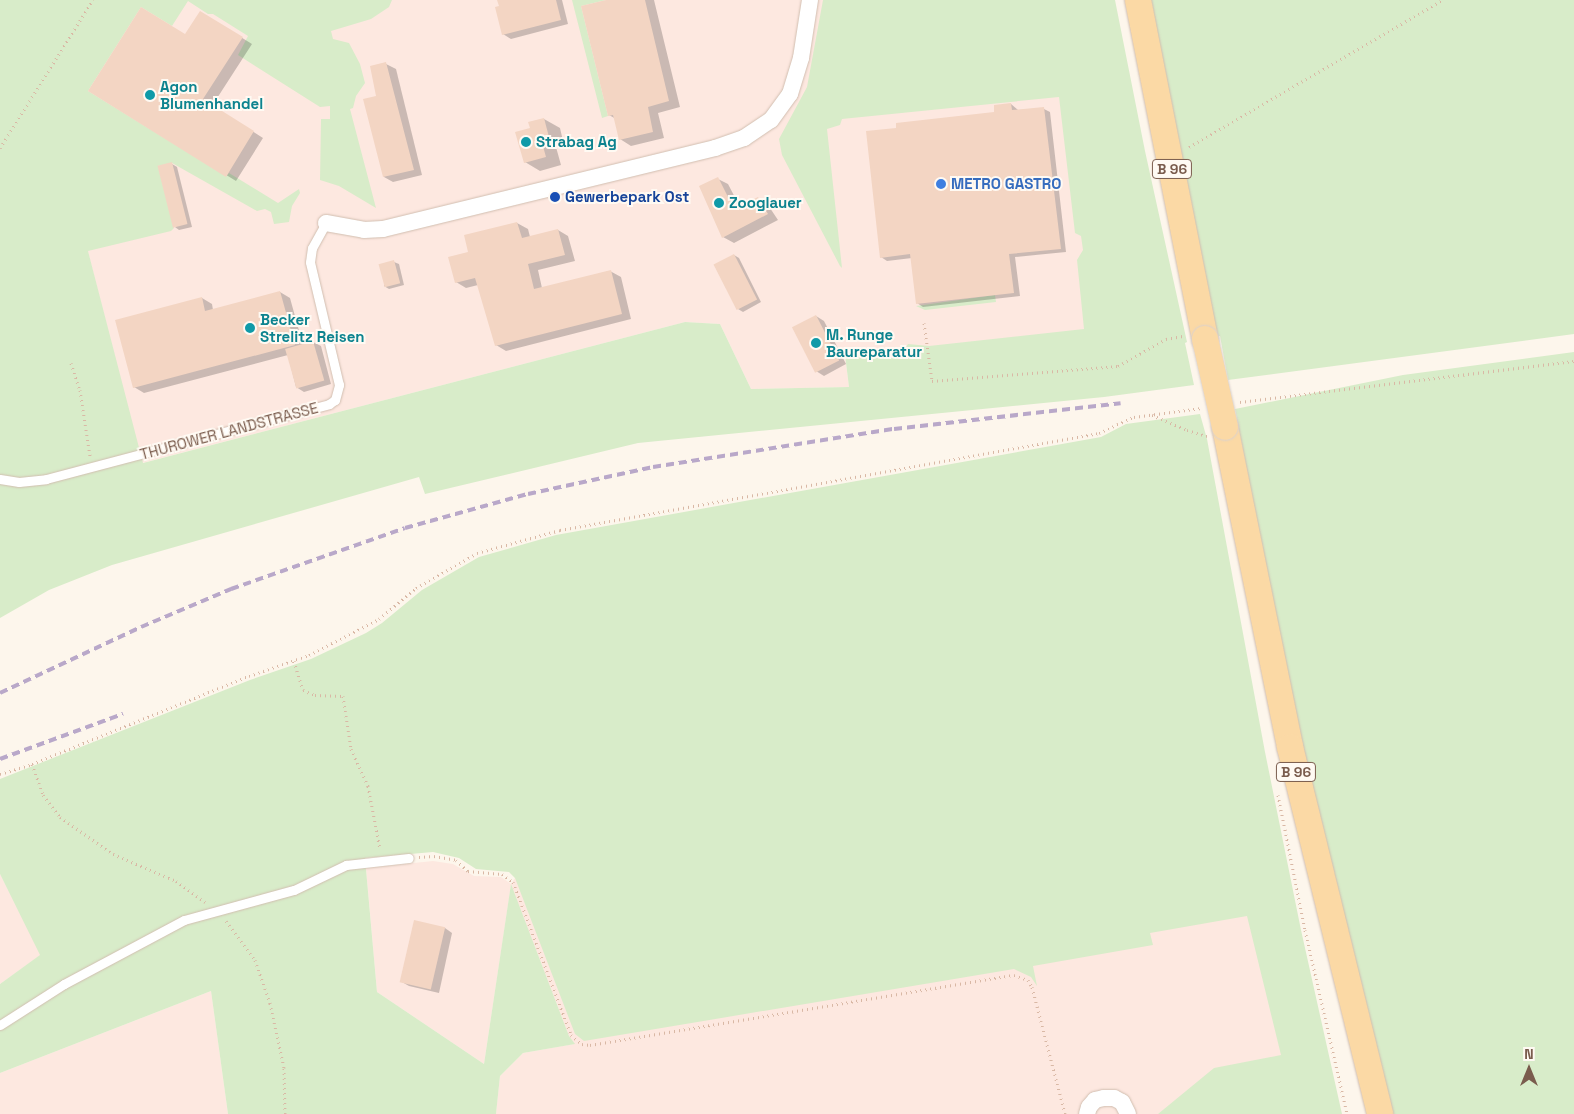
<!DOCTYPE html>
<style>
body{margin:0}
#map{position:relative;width:1574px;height:1114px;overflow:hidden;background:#fdf6ec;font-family:"Space Grotesk",sans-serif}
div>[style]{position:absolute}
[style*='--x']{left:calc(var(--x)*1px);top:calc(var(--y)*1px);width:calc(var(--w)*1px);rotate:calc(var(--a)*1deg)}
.commercial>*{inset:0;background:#fde8e0}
.green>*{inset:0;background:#d8ecc9}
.shadow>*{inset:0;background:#0003}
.building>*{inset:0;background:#f3d5c3;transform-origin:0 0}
.path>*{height:3px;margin-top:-1.5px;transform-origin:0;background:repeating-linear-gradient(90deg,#d9b8a5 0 1px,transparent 0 5px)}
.roads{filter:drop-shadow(0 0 1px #d1beb0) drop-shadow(0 0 1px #d1beb0)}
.service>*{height:9px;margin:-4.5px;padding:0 4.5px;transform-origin:4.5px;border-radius:4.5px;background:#fff}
.minor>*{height:16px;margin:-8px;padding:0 8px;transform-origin:8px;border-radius:8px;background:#fff}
.primary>*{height:26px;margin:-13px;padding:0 13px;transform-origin:13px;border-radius:13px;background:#fbd9a5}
.rail>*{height:4px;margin-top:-2px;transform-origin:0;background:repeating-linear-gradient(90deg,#b9a8c9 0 8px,transparent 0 13px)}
.bridges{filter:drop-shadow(0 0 1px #dad1cd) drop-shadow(0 0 1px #dad1cd)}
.primary-bridge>*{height:26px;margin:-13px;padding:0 13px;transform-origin:13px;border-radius:13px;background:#fbd9a5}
.dots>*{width:14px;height:14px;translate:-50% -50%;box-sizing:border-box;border:2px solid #fffaf3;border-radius:50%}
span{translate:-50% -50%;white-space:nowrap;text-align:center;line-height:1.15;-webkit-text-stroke:4px #fffaf3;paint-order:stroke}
.shield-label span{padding:1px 4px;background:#fffaf3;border:1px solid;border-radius:4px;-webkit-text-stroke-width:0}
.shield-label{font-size:14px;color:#7a5c4d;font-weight:700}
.culture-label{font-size:15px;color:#0d838f;font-weight:700}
.left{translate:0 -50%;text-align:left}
.shop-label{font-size:15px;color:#366cbe;font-weight:700}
.transit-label{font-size:15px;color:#164399;font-weight:700}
.street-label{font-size:15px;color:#7a5c4d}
.north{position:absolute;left:1504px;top:1044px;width:50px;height:50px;-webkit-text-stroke:4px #fffaf3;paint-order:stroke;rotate:0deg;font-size:14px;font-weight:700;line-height:20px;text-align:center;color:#7a5c4d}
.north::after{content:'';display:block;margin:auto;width:18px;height:22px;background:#7a5c4d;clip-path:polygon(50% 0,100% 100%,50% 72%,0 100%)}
</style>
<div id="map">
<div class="commercial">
<div style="clip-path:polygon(129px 0,1041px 0,1108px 359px,902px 353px,894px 358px,883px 358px,844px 348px,849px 387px,751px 389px,720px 324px,685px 322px,142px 463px,55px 123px)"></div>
<div style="clip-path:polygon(1207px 747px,1297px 1114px,496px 1114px,500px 1076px,523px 1053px,574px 1044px,569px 1036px,511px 885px,484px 1064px,377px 992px,366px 868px,433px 861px,453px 864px,474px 876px,501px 877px,511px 884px,515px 878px,499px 836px)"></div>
<div style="clip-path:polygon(0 874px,41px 955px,0 984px)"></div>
<div style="clip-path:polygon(211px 991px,228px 1114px,0 1114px,0 1073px)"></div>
</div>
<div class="green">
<div style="clip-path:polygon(0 0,392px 0,389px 7px,371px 19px,331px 31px,333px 39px,349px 43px,360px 64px,365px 83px,356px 96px,353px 108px,350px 109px,376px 208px,339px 186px,320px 180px,321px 119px,330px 119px,330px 106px,320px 107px,238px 55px,248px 36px,213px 14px,208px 14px,188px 1px,172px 26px,141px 7px,88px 91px,226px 176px,229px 173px,278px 203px,299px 189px,300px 193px,292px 206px,289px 222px,274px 224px,271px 212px,265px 209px,257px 211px,172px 163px,158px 166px,174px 228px,171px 231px,88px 251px,143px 463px,685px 322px,720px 324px,751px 389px,849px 387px,844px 347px,863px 351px,870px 356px,894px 358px,902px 353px,908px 344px,929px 346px,1084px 329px,1077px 260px,1083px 250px,1081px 236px,1075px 233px,1059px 97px,842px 119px,840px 125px,827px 129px,842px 268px,840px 266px,782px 155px,779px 139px,807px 87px,823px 0,1115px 0,1145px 151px,1187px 342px,1185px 343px,1194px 385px,1104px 397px,638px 443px,425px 494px,419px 477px,112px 565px,49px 590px,0 618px)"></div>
<div style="clip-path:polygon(572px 0,606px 0,581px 6px,608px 116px,602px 118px)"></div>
<div style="clip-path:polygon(1149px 0,1574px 0,1574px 334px,1228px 380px,1220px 336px,1215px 337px)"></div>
<div style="clip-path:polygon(995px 295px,996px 302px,925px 310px,916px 306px)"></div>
<div style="clip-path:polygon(1574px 352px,1574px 1114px,1390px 1114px,1308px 781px,1235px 409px,1403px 375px)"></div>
<div style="clip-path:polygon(1200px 414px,1207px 439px,1265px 752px,1301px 930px,1342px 1114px,1158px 1114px,1214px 1068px,1281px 1055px,1247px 916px,1150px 933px,1153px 945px,1033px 966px,1037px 986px,1031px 977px,1014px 969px,584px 1041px,575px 1034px,515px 878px,509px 872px,476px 869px,459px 858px,433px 852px,365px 858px,377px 992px,484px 1064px,511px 884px,569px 1036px,575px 1044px,523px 1053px,500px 1076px,496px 1114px,228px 1114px,211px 991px,0 1073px,0 984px,40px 955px,0 874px,0 779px,250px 680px,311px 659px,366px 633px,382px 623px,422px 590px,479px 557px,556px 535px,1101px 437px,1126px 424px)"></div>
</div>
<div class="shadow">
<div style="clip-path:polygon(499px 0,562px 0,568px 24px,511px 39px,503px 34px)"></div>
<div style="clip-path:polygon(611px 0,654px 0,680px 107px,658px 113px,664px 138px,631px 146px,620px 139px,616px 119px,609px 115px)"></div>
<div style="clip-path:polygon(210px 18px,252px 44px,212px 106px,263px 138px,236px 181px,90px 91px,186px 36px)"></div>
<div style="clip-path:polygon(386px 64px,396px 69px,422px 175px,393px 182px,384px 177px,378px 97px)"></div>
<div style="clip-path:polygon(1011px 104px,1018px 110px,1044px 109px,1050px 112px,1066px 252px,1015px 257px,1020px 296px,923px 307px,917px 303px,912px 258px,887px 261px,881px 257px,996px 114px)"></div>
<div style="clip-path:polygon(544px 119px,560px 128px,564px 145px,556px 147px,561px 165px,540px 171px,525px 162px,532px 129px)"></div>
<div style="clip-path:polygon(172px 164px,177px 167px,192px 227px,179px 230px,175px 227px)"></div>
<div style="clip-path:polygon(718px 179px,728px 184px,740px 207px,758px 199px,768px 205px,778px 220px,734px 243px,723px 237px)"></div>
<div style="clip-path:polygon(517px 223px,528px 229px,530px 237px,558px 230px,568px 236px,575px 261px,538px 270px,542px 288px,610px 271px,621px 277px,631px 319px,506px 351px,496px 345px,478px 285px,466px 288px,456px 282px,469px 253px)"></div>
<div style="clip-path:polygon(734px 255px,739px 258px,761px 302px,743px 312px,738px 309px)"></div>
<div style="clip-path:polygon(394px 262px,399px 264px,404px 285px,389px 289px,384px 286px)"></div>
<div style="clip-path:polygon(280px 292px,290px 298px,303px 345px,313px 342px,321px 346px,331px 384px,304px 392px,296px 387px,288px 355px,144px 393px,134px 387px,202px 298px,212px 304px,213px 310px)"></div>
<div style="clip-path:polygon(816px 316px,824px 321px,846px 364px,824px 376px,816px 371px)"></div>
<div style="clip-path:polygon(415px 922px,445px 928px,452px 933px,439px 993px,409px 986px,402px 982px)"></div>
</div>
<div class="building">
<div style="clip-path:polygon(497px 0,556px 0,561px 20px,502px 35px,495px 7px,499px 6px)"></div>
<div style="clip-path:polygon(606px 0,645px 0,669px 101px,648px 107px,653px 132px,619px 140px,613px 115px,608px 116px,581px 6px)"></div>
<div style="clip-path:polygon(141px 7px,185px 34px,200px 11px,243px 37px,203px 99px,254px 131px,226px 177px,88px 91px)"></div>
<div style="clip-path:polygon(386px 62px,414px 170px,383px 177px,363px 99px,376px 96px,370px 66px)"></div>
<div style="clip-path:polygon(1011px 103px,1012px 110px,1044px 107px,1061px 249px,1009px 254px,1014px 293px,916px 304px,910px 254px,880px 258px,866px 131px,896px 128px,896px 123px,994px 112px,994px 105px)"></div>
<div style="clip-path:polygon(544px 118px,549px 137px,541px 139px,546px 157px,524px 163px,515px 132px,530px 128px,528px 122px)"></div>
<div style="left:172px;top:162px;width:64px;height:15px;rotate:76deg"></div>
<div style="clip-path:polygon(718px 177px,734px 209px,758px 197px,768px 214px,722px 238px,699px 186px)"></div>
<div style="clip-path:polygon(517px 222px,522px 238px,558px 229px,565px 255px,528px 264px,534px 289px,611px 270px,622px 314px,495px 346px,475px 278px,455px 283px,448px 257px,468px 252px,464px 235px)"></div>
<div style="left:734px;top:254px;width:51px;height:23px;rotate:63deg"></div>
<div style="left:394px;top:260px;width:24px;height:16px;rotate:75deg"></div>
<div style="clip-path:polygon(280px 291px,295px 345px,133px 388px,115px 320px,202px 297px,205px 311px)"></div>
<div style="left:816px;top:315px;width:51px;height:27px;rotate:63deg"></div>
<div style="left:313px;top:341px;width:41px;height:29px;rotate:74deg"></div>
<div style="left:414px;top:920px;width:32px;height:64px;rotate:13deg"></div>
</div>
<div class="path">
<div style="--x:1189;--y:147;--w:293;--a:-30.1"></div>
<div style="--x:0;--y:148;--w:175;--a:-57.9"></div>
<div style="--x:924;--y:323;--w:59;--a:82.1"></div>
<div style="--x:932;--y:381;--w:187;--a:-4.6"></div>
<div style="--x:1118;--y:366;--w:55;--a:-29.4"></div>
<div style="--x:1166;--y:339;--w:17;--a:-10"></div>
<div style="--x:71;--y:363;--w:28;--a:72"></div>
<div style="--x:80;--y:390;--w:67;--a:81.4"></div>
<div style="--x:1240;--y:402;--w:337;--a:-7"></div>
<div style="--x:1152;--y:415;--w:38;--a:23"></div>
<div style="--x:1187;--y:430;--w:21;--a:17"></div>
<div style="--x:294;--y:661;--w:30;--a:73"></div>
<div style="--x:303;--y:690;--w:13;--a:23"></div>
<div style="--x:315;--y:695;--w:28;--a:2"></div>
<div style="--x:343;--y:696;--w:54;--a:81.4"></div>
<div style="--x:351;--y:749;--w:41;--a:65.3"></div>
<div style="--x:368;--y:786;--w:64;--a:79.2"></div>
<div style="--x:32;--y:764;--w:33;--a:70"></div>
<div style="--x:43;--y:795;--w:28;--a:52"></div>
<div style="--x:60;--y:817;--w:65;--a:34.9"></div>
<div style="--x:113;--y:854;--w:69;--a:23.2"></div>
<div style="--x:176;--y:881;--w:36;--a:36"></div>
<div style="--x:0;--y:774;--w:34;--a:-17"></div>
<div style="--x:32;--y:764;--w:234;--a:-22.1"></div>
<div style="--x:249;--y:676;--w:64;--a:-19.3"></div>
<div style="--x:309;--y:655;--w:79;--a:-27.2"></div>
<div style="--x:379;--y:619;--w:48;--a:-40"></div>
<div style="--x:416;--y:588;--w:70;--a:-29.8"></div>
<div style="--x:477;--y:553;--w:86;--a:-15.5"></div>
<div style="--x:560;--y:530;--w:548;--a:-10.2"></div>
<div style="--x:1099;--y:433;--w:38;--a:-25"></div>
<div style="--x:1134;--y:417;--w:68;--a:-7.7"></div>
<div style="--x:1278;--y:795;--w:138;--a:78.7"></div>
<div style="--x:1305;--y:930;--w:189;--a:77.1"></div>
<div style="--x:419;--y:857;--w:15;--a:-4"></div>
<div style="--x:434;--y:856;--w:22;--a:10"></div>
<div style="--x:456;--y:860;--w:16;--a:43"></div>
<div style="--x:468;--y:871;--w:34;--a:5"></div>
<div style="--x:502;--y:874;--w:14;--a:36"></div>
<div style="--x:513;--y:882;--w:164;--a:69.2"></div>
<div style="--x:571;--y:1035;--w:14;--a:39"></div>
<div style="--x:582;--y:1044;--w:8;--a:7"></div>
<div style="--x:590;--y:1045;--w:430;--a:-9.4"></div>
<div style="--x:1014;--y:975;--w:15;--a:20"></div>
<div style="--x:1028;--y:980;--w:8;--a:60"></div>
<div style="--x:1032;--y:987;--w:131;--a:75.4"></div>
<div style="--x:226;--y:921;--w:49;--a:53.4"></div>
<div style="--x:255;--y:960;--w:46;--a:70.8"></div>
<div style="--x:270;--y:1003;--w:66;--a:77.8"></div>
<div style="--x:284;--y:1068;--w:46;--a:88.8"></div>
</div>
<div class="roads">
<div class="service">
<div style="--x:0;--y:479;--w:19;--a:9"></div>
<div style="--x:19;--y:482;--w:27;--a:-6"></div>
<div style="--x:46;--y:479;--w:293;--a:-14.8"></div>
<div style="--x:329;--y:404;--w:7;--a:-34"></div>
<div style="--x:335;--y:400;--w:16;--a:-75"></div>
<div style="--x:339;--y:385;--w:126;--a:-103.3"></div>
<div style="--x:310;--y:262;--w:14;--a:-82"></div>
<div style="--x:312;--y:248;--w:29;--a:-61"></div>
<div style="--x:0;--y:1025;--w:76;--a:-32.6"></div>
<div style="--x:64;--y:984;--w:136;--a:-28.1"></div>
<div style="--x:184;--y:920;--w:114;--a:-15.3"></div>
<div style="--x:294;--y:890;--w:58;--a:-25.7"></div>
<div style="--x:346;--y:865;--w:63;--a:-6.3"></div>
</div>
<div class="minor">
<div style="--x:326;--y:223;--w:39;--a:10"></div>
<div style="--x:364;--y:230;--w:19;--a:-3"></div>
<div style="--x:383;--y:229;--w:342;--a:-13.7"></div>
<div style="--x:715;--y:148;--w:31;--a:-19"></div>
<div style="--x:744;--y:138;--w:32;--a:-34"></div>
<div style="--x:771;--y:120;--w:32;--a:-54"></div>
<div style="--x:790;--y:94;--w:38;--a:-73"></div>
<div style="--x:801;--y:58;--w:59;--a:-81.2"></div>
<div style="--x:1087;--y:1114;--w:7;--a:-74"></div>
<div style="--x:1089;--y:1107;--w:9;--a:-49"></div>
<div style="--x:1095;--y:1100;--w:9;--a:-13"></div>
<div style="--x:1104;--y:1098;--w:10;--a:0"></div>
<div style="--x:1114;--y:1098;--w:9;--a:27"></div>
<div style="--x:1122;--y:1102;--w:13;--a:63"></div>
</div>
<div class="primary">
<div style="--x:1138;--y:0;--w:346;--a:78.8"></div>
<div style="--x:1225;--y:427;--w:327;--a:78.5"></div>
<div style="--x:1290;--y:747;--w:378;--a:76.2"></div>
</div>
</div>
<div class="rail">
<div style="--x:0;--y:693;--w:156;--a:-25.1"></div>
<div style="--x:141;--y:627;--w:98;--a:-22.9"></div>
<div style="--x:231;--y:589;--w:184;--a:-19.3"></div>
<div style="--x:405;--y:528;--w:128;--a:-15.5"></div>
<div style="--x:528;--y:494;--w:128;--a:-12.2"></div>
<div style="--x:653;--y:467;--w:244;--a:-9"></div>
<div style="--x:894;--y:429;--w:228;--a:-6.5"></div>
<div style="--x:0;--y:759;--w:131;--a:-20.1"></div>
</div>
<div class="bridges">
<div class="primary-bridge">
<div style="--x:1205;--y:339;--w:90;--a:77.2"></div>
</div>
</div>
<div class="dots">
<div style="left:150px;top:95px;background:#0f9aa8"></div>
<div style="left:526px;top:142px;background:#0f9aa8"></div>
<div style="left:941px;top:184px;background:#3f7fe0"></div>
<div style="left:555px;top:197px;background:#1a4fb4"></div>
<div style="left:719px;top:203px;background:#0f9aa8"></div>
<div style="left:250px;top:328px;background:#0f9aa8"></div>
<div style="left:816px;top:343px;background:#0f9aa8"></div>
</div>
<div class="shield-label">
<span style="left:1172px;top:169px">B 96</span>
<span style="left:1296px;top:772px">B 96</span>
</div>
<div class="culture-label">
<span class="left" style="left:160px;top:95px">Agon<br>Blumenhandel</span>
<span class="left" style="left:536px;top:142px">Strabag Ag</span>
<span class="left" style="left:729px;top:203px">Zooglauer</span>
<span class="left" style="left:260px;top:328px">Becker<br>Strelitz Reisen</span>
<span class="left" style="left:826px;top:343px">M. Runge<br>Baureparatur</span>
</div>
<div class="shop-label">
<span class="left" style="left:951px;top:184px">METRO GASTRO</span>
</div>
<div class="transit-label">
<span class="left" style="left:565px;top:197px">Gewerbepark Ost</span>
</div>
<div class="street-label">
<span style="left:229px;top:431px;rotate:-15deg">THUROWER LANDSTRASSE</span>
</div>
<div class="north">N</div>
</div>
